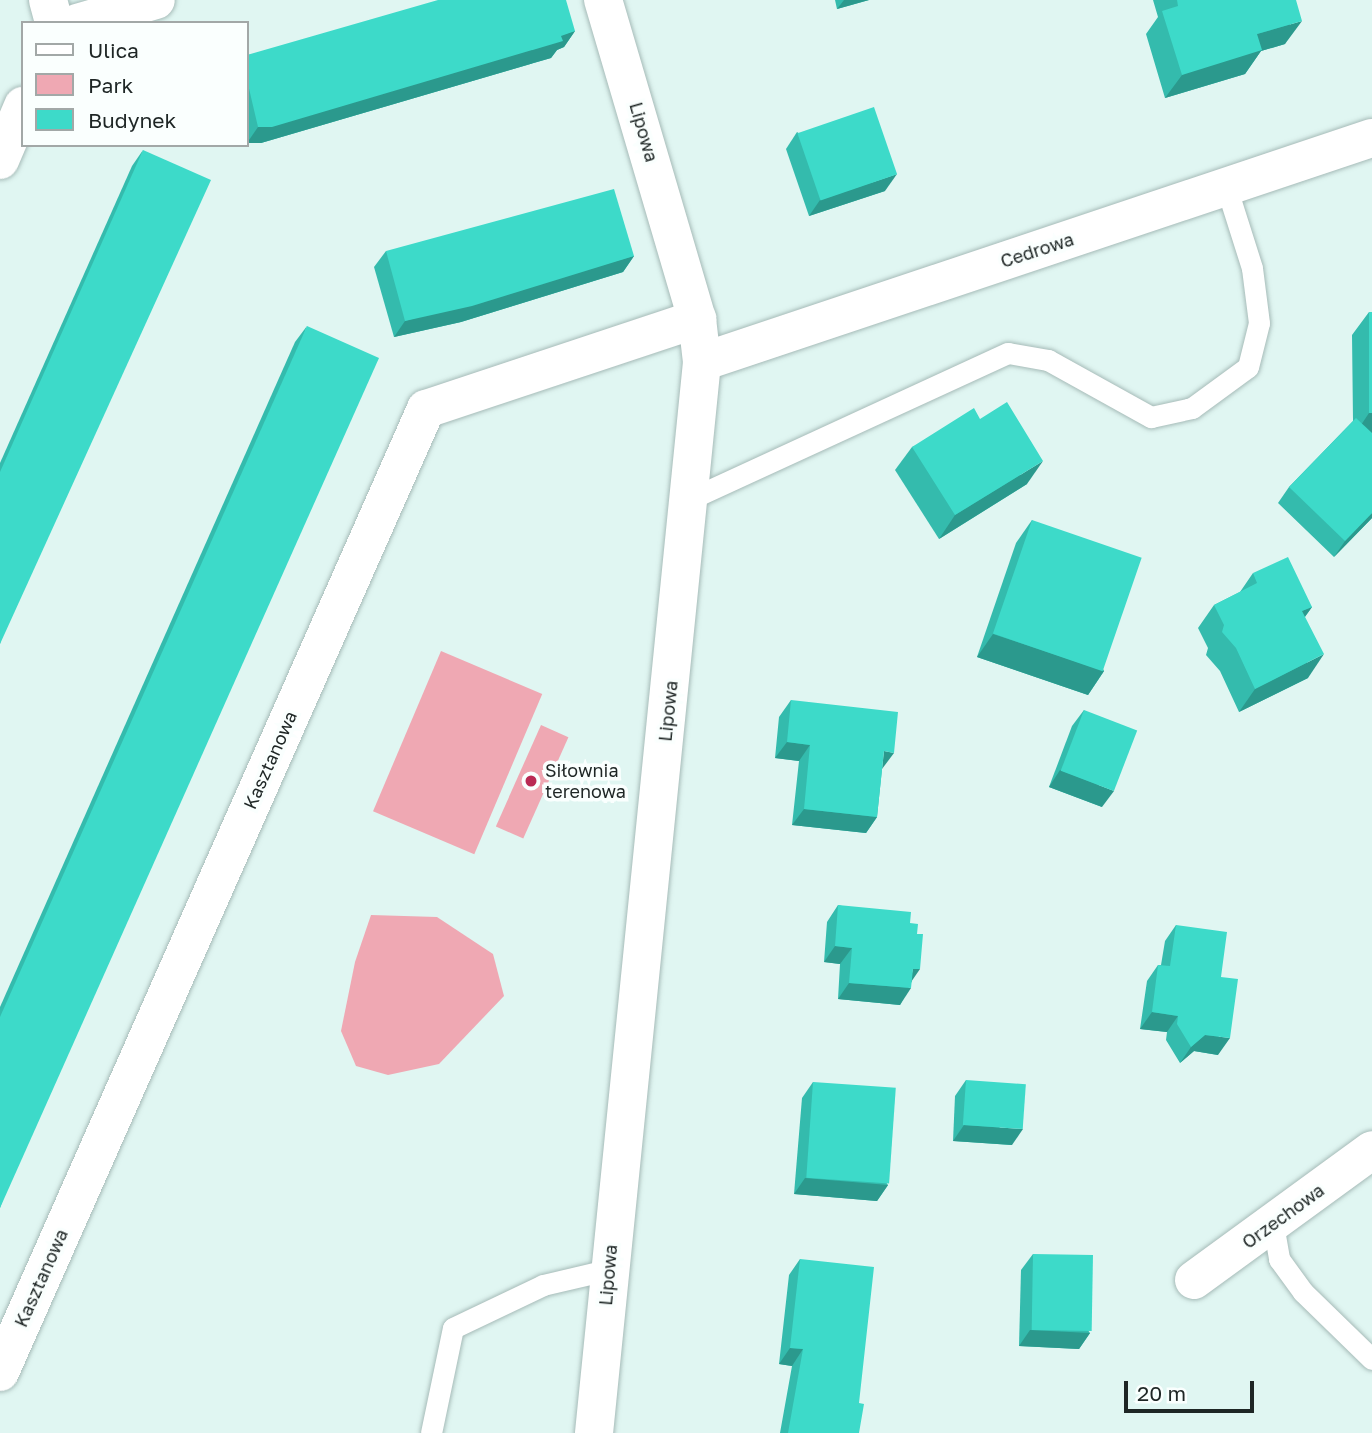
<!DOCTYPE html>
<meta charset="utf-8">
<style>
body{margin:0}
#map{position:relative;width:1372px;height:1433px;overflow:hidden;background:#e0f6f2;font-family:"Golos Text",sans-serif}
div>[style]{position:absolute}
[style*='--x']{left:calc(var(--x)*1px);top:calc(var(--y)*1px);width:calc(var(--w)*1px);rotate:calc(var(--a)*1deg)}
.green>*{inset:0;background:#efa8b3;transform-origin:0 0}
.roads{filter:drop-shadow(0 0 2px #a6bbb8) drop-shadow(0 0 2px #a6bbb8)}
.service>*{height:21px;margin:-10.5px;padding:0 10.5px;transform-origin:10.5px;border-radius:10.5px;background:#fff}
.minor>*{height:38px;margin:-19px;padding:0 19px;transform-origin:19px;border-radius:19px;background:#fff}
.wall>*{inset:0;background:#34bbad}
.shaded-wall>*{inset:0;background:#2b998d}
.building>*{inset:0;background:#3ddac9;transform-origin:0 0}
.dots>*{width:19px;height:19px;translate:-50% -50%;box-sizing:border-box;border:4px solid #fafffe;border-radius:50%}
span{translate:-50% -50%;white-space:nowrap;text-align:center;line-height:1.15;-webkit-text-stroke:7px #fafffe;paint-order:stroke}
.street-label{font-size:18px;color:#1e2625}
.poi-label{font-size:18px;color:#1e2625}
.left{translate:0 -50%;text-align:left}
.legend{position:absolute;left:21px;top:21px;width:228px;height:126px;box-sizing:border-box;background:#fafffe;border:2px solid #a2a8a7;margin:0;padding:9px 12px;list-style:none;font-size:21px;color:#1e2625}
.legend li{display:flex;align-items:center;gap:14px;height:35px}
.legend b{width:35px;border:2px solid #a2a8a7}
.scale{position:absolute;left:1124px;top:1381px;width:130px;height:32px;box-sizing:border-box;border:4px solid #1e2625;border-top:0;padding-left:9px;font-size:21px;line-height:24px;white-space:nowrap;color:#1e2625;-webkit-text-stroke:5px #fafffe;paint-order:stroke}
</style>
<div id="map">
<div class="green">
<div style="left:441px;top:651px;width:110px;height:174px;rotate:23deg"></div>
<div style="left:541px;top:725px;width:30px;height:111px;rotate:24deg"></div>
<div style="clip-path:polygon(371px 915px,437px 917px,493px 954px,504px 996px,439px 1064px,388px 1075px,356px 1066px,341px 1031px,355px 962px)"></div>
</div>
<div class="roads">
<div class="service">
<div style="--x:688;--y:500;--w:352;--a:-24.7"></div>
<div style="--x:1008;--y:353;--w:41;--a:9.9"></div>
<div style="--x:1048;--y:360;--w:118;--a:29"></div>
<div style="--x:1151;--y:417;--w:42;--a:-12.4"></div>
<div style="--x:1192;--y:408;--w:69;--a:-36.2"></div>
<div style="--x:1248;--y:367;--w:45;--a:-76"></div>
<div style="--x:1259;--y:323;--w:55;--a:-97.3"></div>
<div style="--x:1252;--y:268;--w:86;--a:-107.6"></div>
<div style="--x:1273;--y:1224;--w:36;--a:80"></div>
<div style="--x:1279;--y:1259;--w:41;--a:54"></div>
<div style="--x:1303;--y:1292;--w:96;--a:44.2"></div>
<div style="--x:431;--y:1433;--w:107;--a:-78.2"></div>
<div style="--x:453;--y:1328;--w:100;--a:-25.5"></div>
<div style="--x:543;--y:1285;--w:66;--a:-13.2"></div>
</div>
<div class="minor">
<div style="--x:48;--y:0;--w:24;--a:75"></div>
<div style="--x:77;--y:23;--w:82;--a:-16.2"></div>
<div style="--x:0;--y:160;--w:59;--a:-66.9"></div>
<div style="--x:702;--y:362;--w:706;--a:-18.49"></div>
<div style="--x:1194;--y:1280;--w:220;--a:-36.1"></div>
<div style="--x:0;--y:1372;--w:1053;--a:-66.14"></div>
<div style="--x:426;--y:409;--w:286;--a:-18.4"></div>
<div style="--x:594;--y:1433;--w:1076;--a:-84.24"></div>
<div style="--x:702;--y:362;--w:43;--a:-96.6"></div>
<div style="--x:697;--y:319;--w:333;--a:-106.4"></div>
</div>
</div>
<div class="wall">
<div style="clip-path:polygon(835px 0,869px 0,837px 9px)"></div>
<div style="clip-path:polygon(1153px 0,1296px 0,1285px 44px,1261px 51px,1245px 74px,1165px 98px,1146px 34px,1158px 17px)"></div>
<div style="clip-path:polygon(575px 31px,564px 47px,557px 50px,551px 58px,261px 143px,247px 143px,247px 55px)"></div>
<div style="clip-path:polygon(797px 132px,885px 191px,809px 216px,786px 149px)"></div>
<div style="clip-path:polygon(143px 150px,0 644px,0 463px,132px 166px)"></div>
<div style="clip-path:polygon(386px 251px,634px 256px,623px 272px,461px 322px,394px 337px,374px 267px)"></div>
<div style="clip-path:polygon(1369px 312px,1372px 518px,1334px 557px,1278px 503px,1289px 487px,1353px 421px,1352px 335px)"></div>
<div style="clip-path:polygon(307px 326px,0 1208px,0 1007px,295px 342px)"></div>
<div style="clip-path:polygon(980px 419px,1027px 484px,939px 539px,895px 470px,912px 447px)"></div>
<div style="clip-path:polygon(1032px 520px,1104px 671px,1088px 695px,977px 657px,1016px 543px)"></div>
<div style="clip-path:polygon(1253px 573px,1312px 607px,1305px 617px,1308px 678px,1239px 712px,1220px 671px,1206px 655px,1208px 648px,1198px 628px,1214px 605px,1240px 592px)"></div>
<div style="clip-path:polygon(791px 700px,882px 769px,877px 817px,866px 833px,792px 825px,799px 761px,775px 758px,779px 717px)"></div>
<div style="clip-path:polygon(1084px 710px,1102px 807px,1049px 787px,1072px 726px)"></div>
<div style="clip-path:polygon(838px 905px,910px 923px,912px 981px,900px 1005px,838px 999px,840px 964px,824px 962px,827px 922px)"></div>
<div style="clip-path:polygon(1176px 925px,1221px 977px,1218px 1055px,1194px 1051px,1180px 1063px,1166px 1040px,1167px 1032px,1140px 1029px,1147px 981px,1158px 965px,1161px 965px,1165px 941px)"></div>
<div style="clip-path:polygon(966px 1080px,1012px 1145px,953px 1141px,955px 1096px)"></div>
<div style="clip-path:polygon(813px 1082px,888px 1185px,877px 1201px,794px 1194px,802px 1098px)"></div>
<div style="clip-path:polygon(1033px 1254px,1090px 1333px,1079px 1349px,1019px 1346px,1021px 1270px)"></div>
<div style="clip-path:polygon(800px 1259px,859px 1403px,859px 1433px,780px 1433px,792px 1366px,779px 1364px,789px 1275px)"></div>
</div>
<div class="shaded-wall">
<div style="clip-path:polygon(844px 0,869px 0,837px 9px)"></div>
<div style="clip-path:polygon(1302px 21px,1285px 44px,1261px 51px,1245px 74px,1165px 98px,1182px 75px,1257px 34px)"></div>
<div style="clip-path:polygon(575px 31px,564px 47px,557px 50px,551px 58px,261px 143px,247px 143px,258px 127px)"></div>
<div style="clip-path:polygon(897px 174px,885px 191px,809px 216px,820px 200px)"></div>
<div style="clip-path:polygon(634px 256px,623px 272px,461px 322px,394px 337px,405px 321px)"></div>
<div style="clip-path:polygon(1369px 413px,1372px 413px,1372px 436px,1353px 437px)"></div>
<div style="clip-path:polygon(1043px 461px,1027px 484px,939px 539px,955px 515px)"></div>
<div style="clip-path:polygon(1372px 513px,1372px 518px,1334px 557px,1345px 541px)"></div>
<div style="clip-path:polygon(1312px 607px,1295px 630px,1302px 611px)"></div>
<div style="clip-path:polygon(993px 634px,1104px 671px,1088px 695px,977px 657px)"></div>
<div style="clip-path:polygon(1324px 654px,1308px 678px,1239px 712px,1255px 689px)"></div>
<div style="clip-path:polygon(787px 742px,810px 745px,799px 761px,775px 758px)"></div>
<div style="clip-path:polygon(884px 751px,894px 753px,882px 769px)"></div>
<div style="clip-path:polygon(1060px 770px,1114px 791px,1102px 807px,1049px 787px)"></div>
<div style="clip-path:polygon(804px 809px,877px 817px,866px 833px,792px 825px)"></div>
<div style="clip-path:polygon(835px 946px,852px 948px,840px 964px,824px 962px)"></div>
<div style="clip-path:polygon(913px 969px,920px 969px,909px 985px)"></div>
<div style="clip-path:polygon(849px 983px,911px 988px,900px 1005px,838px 999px)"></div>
<div style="clip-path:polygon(1152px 1012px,1178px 1016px,1167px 1032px,1140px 1029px)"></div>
<div style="clip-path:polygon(1205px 1035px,1230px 1038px,1218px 1055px,1194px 1051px,1180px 1063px,1191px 1047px)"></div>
<div style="clip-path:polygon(964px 1125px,1023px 1129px,1012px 1145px,953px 1141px)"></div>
<div style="clip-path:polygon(805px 1178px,888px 1185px,877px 1201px,794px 1194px)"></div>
<div style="clip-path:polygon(1030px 1330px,1090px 1333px,1079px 1349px,1019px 1346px)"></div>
<div style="clip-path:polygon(790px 1348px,803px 1349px,792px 1366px,779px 1364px)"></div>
</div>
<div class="building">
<div style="clip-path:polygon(438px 0,566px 0,575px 31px,561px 36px,563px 41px,272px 127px,258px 127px,247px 80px,247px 55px)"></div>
<div style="clip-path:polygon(1177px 0,1296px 0,1302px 21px,1257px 34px,1262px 50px,1182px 75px,1162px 11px,1178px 6px)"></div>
<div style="left:874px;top:107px;width:71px;height:81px;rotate:71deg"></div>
<div style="clip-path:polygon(143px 150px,211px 180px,0 644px,0 472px)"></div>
<div style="clip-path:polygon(614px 189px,634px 256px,472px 306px,405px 321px,386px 251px)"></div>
<div style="left:1369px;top:312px;width:3px;height:101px"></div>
<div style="clip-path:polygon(307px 326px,379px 358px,0 1208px,0 1017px)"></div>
<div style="clip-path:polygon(1007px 402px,1043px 461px,955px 515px,912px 447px,974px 408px,980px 419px)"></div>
<div style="clip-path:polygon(1356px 418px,1372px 433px,1372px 513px,1345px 541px,1289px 487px)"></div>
<div style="left:1032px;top:520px;width:116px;height:120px;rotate:19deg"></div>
<div style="clip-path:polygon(1288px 557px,1312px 607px,1302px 611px,1324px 654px,1255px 689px,1236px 648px,1222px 632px,1224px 625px,1214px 605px,1257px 583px,1253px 573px)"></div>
<div style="clip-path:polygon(791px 700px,898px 712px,894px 753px,884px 751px,877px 817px,804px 809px,810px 745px,787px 742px)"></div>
<div style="left:1084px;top:710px;width:57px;height:65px;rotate:21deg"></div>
<div style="clip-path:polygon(838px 905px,911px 912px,910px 923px,918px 924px,917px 934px,923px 934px,920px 969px,913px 969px,911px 988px,849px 983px,852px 948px,835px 946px)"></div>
<div style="clip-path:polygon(1176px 925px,1227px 932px,1221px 977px,1238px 979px,1230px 1038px,1205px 1035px,1191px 1047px,1177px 1024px,1178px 1016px,1152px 1012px,1158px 965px,1170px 966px)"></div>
<div style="left:966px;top:1080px;width:60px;height:45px;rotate:4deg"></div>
<div style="left:813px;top:1082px;width:83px;height:96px;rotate:4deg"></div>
<div style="left:1033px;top:1254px;width:60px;height:76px;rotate:1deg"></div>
<div style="clip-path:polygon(800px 1259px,874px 1267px,859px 1403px,864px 1404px,859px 1433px,788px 1433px,803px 1349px,790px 1348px)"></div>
</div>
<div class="dots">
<div style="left:531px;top:781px;background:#ba2a54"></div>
</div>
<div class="street-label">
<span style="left:644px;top:132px;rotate:74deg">Lipowa</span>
<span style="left:1037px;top:250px;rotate:-18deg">Cedrowa</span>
<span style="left:668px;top:711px;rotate:-84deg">Lipowa</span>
<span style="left:270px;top:760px;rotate:-66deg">Kasztanowa</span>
<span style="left:1283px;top:1216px;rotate:-36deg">Orzechowa</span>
<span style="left:608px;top:1275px;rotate:-85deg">Lipowa</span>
<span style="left:41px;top:1278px;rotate:-66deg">Kasztanowa</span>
</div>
<div class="poi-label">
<span class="left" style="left:545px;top:781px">Siłownia<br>terenowa</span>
</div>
<ul class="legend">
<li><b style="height:9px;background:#fff"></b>Ulica</li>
<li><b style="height:19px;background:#efa8b3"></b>Park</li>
<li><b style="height:19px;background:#3ddac9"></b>Budynek</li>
</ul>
<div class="scale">20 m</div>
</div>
